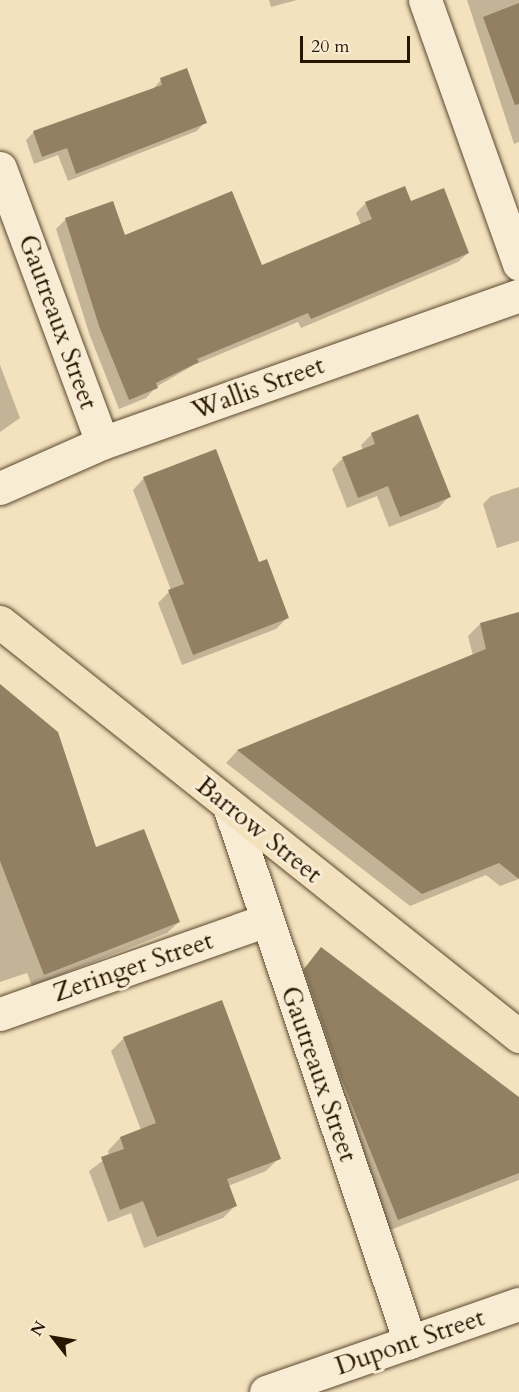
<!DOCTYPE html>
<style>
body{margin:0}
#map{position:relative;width:519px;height:1392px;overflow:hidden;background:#f4e2be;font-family:Cardo,serif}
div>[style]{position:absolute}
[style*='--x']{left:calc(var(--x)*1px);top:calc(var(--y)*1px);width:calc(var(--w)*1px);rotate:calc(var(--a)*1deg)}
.shadow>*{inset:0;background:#0003}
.building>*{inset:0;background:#938063}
.roads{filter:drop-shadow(0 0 2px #5c4930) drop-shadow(0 0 2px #5c4930)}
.minor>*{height:33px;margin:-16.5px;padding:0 16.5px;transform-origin:16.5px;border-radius:16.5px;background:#f8ecd5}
.major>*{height:33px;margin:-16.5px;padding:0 16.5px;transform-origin:16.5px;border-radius:16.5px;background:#f4e2be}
span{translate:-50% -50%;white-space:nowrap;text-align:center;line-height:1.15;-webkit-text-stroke:6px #f8ecd5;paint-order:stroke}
.street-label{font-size:26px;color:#291600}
.north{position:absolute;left:24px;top:1308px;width:60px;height:60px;-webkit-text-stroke:4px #f8ecd5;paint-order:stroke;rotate:301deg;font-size:16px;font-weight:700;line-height:24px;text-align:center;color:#291600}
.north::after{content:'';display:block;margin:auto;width:21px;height:27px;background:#291600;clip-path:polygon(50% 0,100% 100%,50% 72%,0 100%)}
.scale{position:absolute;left:300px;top:36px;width:110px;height:27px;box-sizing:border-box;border:3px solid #291600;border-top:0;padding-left:8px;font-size:18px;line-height:21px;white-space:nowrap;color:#291600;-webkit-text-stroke:4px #f8ecd5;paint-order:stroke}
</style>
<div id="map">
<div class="shadow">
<div style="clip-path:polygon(269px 0,297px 0,271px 7px)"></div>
<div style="clip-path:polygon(467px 0,519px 0,519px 142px,514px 144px)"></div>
<div style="clip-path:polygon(161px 80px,205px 122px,197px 131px,68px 181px,58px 155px,34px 164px,26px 140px,34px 132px,153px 89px)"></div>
<div style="clip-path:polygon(366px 203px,410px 203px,468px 253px,458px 262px,301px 328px,298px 322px,194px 365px,156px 387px,146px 398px,119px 409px,90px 336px,56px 229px,66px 219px,124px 237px,261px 267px,361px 225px,356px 213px)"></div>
<div style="clip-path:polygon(0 365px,20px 418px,0 432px)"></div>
<div style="clip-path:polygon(372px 434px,449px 497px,438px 508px,389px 527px,377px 496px,347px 508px,332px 469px,343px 458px,363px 450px,361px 445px)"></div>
<div style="clip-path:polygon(144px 478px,287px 618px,276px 629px,182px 665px,158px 603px,171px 590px,133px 490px)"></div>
<div style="clip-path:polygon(519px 487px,519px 541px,497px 548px,483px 504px,491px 496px)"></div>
<div style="clip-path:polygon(519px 614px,519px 879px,500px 886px,486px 875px,410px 906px,226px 763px,237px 751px,473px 656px,468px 636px,480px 624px)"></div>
<div style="clip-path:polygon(0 695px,96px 849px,179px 922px,167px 933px,32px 986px,27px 973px,0 982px)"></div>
<div style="clip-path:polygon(321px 949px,519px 1098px,519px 1180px,385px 1232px,292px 983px)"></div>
<div style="clip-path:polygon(124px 1038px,279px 1158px,266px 1171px,228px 1186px,235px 1206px,223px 1218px,144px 1248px,131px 1213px,108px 1222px,89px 1171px,109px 1156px,108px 1151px,120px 1138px,141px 1130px,111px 1051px)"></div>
</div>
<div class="building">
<div style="clip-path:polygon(519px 3px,519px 104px,515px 105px,483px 17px)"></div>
<div style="clip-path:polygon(187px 68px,207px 123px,76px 174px,67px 148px,42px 157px,33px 131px,162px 85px,160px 78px)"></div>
<div style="clip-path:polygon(405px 186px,411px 201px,444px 188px,469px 253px,311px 319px,308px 313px,197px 359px,199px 362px,156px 383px,158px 388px,129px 400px,99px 326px,65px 218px,113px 201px,125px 235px,232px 191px,262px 265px,372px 219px,365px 202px)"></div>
<div style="clip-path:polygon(418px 414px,451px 497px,400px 517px,388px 486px,358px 498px,342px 457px,375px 444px,371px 433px)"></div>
<div style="clip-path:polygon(216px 449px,259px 562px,267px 559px,289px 618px,193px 655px,168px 590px,184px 584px,143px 477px)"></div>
<div style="clip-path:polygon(519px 612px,519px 879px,499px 863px,422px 894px,237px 750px,486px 649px,480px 623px)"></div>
<div style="clip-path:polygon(0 684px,58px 732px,96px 847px,144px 829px,180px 922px,44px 975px,0 861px)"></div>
<div style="clip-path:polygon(321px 947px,519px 1097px,519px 1173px,398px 1220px,340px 1075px,304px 969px)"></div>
<div style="clip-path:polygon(222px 1000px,281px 1159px,227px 1179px,237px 1206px,157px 1237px,143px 1201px,120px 1210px,101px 1157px,124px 1149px,120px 1137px,156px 1123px,123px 1037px)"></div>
</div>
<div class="roads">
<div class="minor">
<div style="--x:425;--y:0;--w:280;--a:70.4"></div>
<div style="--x:0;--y:168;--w:293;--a:69.6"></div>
<div style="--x:0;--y:488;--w:111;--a:-23.8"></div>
<div style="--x:102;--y:443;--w:442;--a:-19.5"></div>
<div style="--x:229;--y:806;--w:566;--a:71.34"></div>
<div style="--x:0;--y:1014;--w:283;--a:-19.4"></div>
<div style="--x:266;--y:1392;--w:268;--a:-19.2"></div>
</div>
<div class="major">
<div style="--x:0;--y:622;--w:664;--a:38.58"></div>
</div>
</div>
<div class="street-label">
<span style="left:58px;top:322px;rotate:70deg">Gautreaux Street</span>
<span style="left:258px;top:388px;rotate:-20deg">Wallis Street</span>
<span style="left:259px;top:830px;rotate:39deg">Barrow Street</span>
<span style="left:133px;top:967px;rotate:-19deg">Zeringer Street</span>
<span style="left:319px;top:1074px;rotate:71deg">Gautreaux Street</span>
<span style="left:410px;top:1342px;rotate:-19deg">Dupont Street</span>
</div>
<div class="north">N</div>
<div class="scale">20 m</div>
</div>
